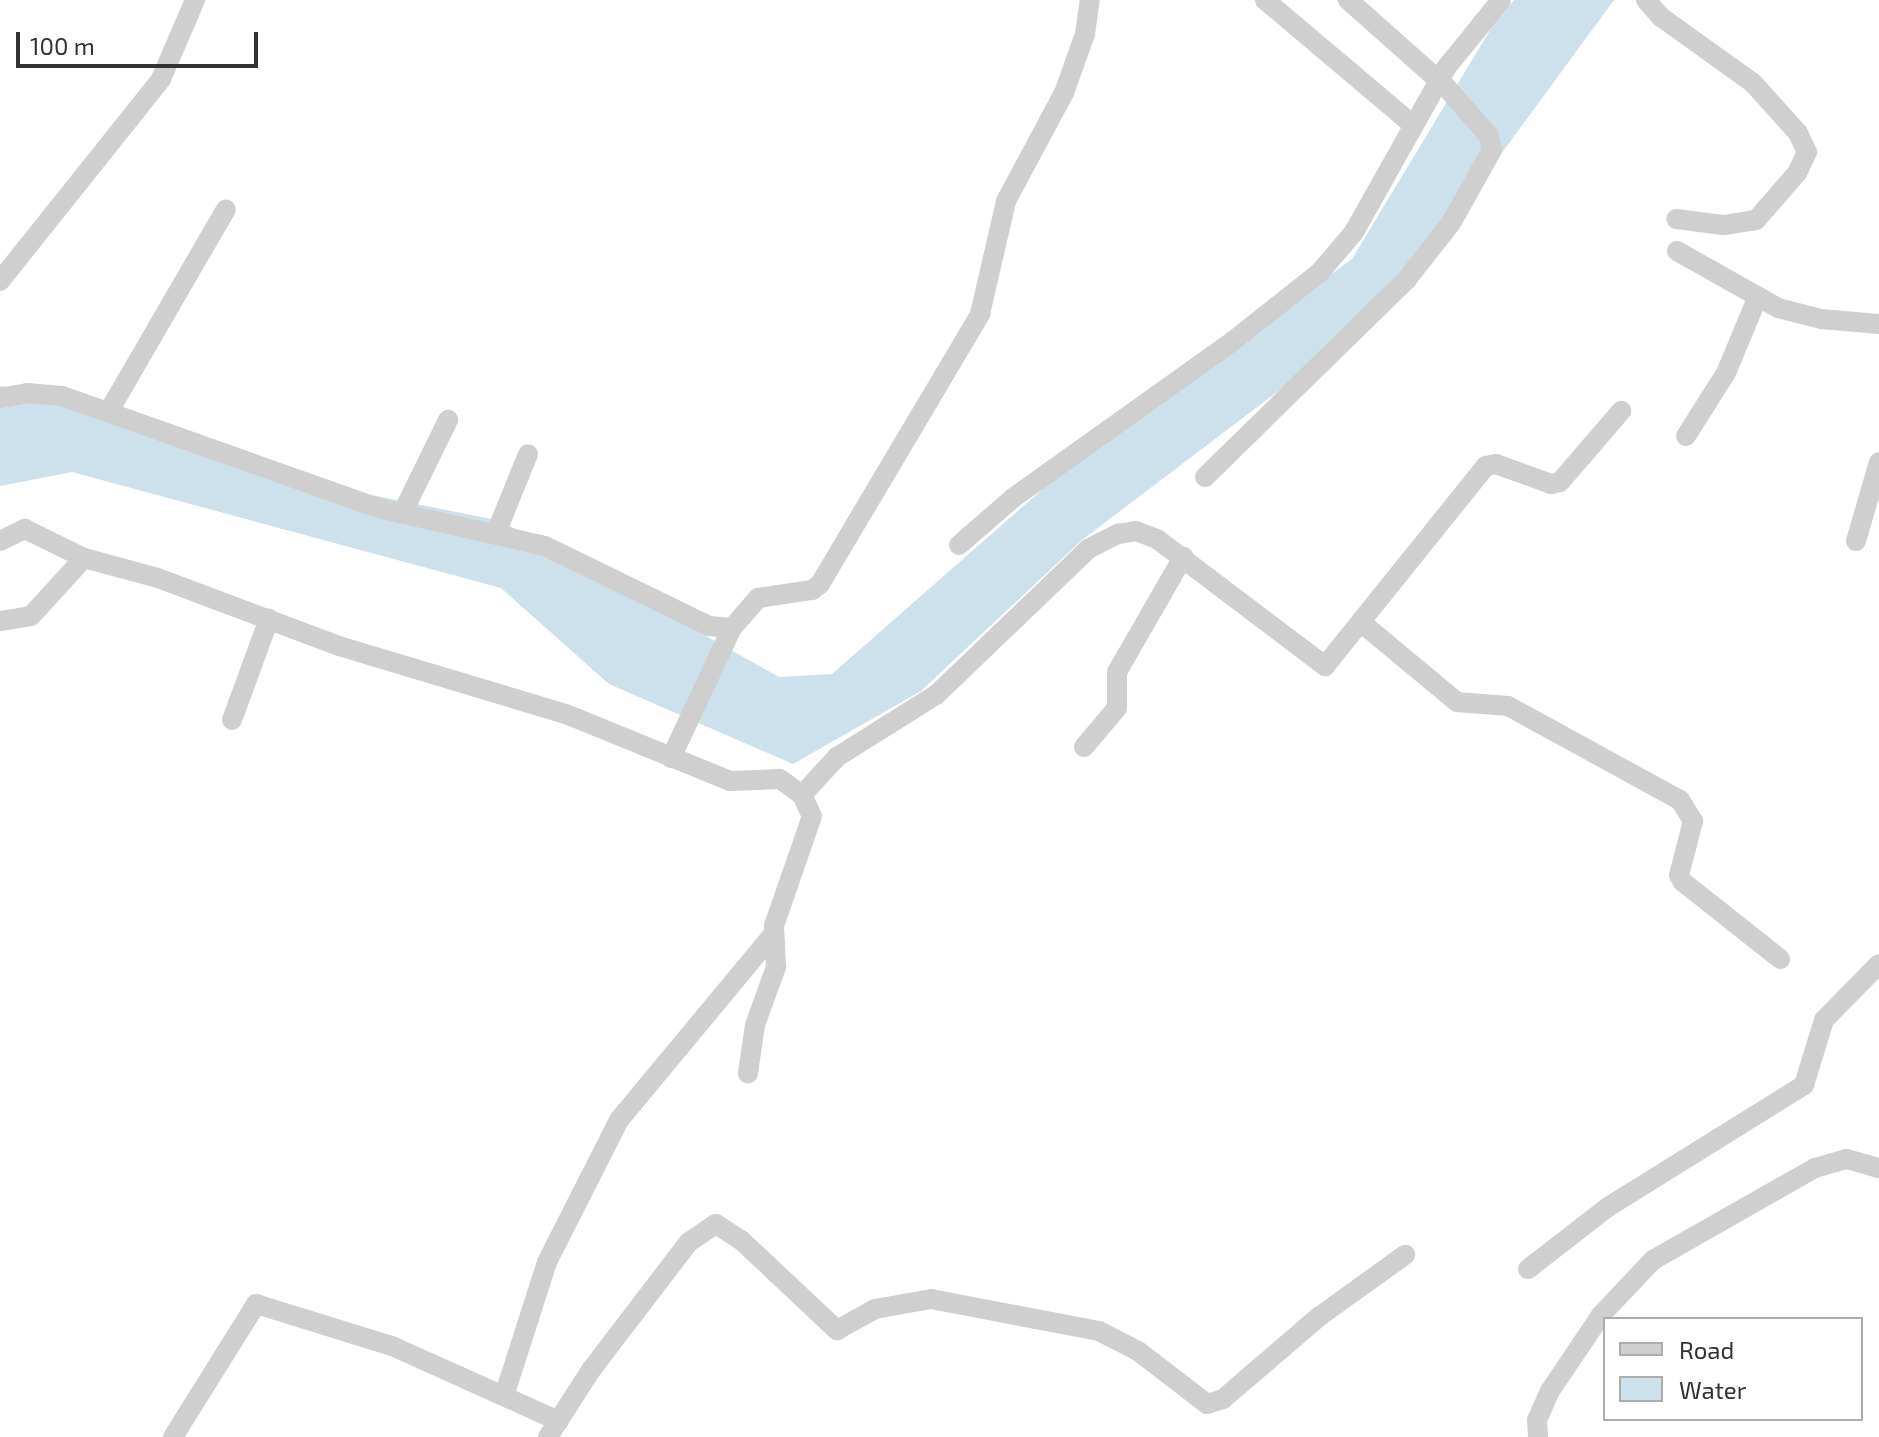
<!DOCTYPE html>
<style>
body{margin:0}
#map{position:relative;width:1879px;height:1437px;overflow:hidden;background:#fff;font-family:"Exo 2",sans-serif}
div>[style]{position:absolute}
[style*='--x']{left:calc(var(--x)*1px);top:calc(var(--y)*1px);width:calc(var(--w)*1px);rotate:calc(var(--a)*1deg)}
.water>*{inset:0;background:#cce1eb}
.minor>*{height:20px;margin:-10px;padding:0 10px;transform-origin:10px;border-radius:10px;background:#cfcfcf}
span{translate:-50% -50%;white-space:nowrap;text-align:center;line-height:1.15;-webkit-text-stroke:8px #fff;paint-order:stroke}
.legend{position:absolute;left:1603px;top:1317px;width:260px;height:104px;box-sizing:border-box;background:#fff;border:2px solid #adadad;margin:0;padding:10px 14px;list-style:none;font-size:24px;color:#323232}
.legend li{display:flex;align-items:center;gap:16px;height:40px}
.legend b{width:40px;border:2px solid #adadad}
.scale{position:absolute;left:16px;top:32px;width:242px;height:36px;box-sizing:border-box;border:4px solid #323232;border-top:0;padding-left:10px;font-size:24px;line-height:28px;white-space:nowrap;color:#323232;-webkit-text-stroke:6px #fff;paint-order:stroke}
</style>
<div id="map">
<div class="water">
<div style="clip-path:polygon(1514px 0,1614px 0,1400px 292px,1373px 319px,1082px 540px,921px 691px,793px 764px,609px 684px,501px 588px,72px 472px,0 486px,0 386px,79px 393px,352px 491px,501px 521px,779px 677px,832px 674px,1069px 466px,1352px 259px,1492px 27px)"></div>
</div>
<div class="minor">
<div style="--x:1265;--y:0;--w:194;--a:40.2"></div>
<div style="--x:1646;--y:0;--w:23;--a:49"></div>
<div style="--x:1661;--y:17;--w:113;--a:35.7"></div>
<div style="--x:1753;--y:83;--w:67;--a:48"></div>
<div style="--x:1798;--y:133;--w:21;--a:65"></div>
<div style="--x:1807;--y:152;--w:23;--a:115"></div>
<div style="--x:1797;--y:173;--w:62;--a:131.1"></div>
<div style="--x:1756;--y:220;--w:33;--a:171"></div>
<div style="--x:1723;--y:225;--w:47;--a:-172.7"></div>
<div style="--x:1677;--y:251;--w:116;--a:29.4"></div>
<div style="--x:1778;--y:308;--w:44;--a:14.3"></div>
<div style="--x:1821;--y:319;--w:58;--a:4.9"></div>
<div style="--x:0;--y:281;--w:258;--a:-51.4"></div>
<div style="--x:161;--y:79;--w:86;--a:-66.7"></div>
<div style="--x:0;--y:398;--w:27;--a:-10"></div>
<div style="--x:27;--y:393;--w:35;--a:5"></div>
<div style="--x:62;--y:396;--w:335;--a:19.5"></div>
<div style="--x:378;--y:508;--w:171;--a:12.8"></div>
<div style="--x:545;--y:546;--w:182;--a:26"></div>
<div style="--x:709;--y:626;--w:23;--a:5"></div>
<div style="--x:732;--y:628;--w:40;--a:-49"></div>
<div style="--x:758;--y:598;--w:55;--a:-8.4"></div>
<div style="--x:812;--y:590;--w:10;--a:-37"></div>
<div style="--x:820;--y:584;--w:314;--a:-59.3"></div>
<div style="--x:980;--y:314;--w:116;--a:-77"></div>
<div style="--x:1006;--y:201;--w:123;--a:-61.8"></div>
<div style="--x:1064;--y:93;--w:63;--a:-70.4"></div>
<div style="--x:1085;--y:34;--w:34;--a:-82"></div>
<div style="--x:109;--y:411;--w:233;--a:-59.9"></div>
<div style="--x:1686;--y:436;--w:75;--a:-57.6"></div>
<div style="--x:1726;--y:373;--w:83;--a:-67.4"></div>
<div style="--x:1205;--y:477;--w:283;--a:-44.4"></div>
<div style="--x:1407;--y:279;--w:71;--a:-51.8"></div>
<div style="--x:1451;--y:223;--w:84;--a:-60.7"></div>
<div style="--x:1492;--y:150;--w:14;--a:-102"></div>
<div style="--x:1489;--y:136;--w:67;--a:-131.3"></div>
<div style="--x:1445;--y:86;--w:130;--a:-138.4"></div>
<div style="--x:402;--y:514;--w:105;--a:-63.9"></div>
<div style="--x:496;--y:533;--w:85;--a:-67.9"></div>
<div style="--x:0;--y:541;--w:28;--a:-26"></div>
<div style="--x:25;--y:529;--w:66;--a:26.2"></div>
<div style="--x:1856;--y:541;--w:82;--a:-73.8"></div>
<div style="--x:959;--y:545;--w:72;--a:-41"></div>
<div style="--x:1013;--y:498;--w:270;--a:-35.5"></div>
<div style="--x:1233;--y:341;--w:111;--a:-38.4"></div>
<div style="--x:1320;--y:272;--w:52;--a:-49.6"></div>
<div style="--x:1354;--y:232;--w:188;--a:-60.7"></div>
<div style="--x:1446;--y:68;--w:87;--a:-51"></div>
<div style="--x:0;--y:621;--w:31;--a:-9"></div>
<div style="--x:31;--y:616;--w:79;--a:-47.6"></div>
<div style="--x:84;--y:558;--w:77;--a:15.1"></div>
<div style="--x:158;--y:578;--w:193;--a:20.6"></div>
<div style="--x:339;--y:646;--w:237;--a:16.7"></div>
<div style="--x:566;--y:714;--w:177;--a:22.2"></div>
<div style="--x:730;--y:781;--w:50;--a:-2.3"></div>
<div style="--x:780;--y:779;--w:27;--a:36"></div>
<div style="--x:802;--y:795;--w:23;--a:65"></div>
<div style="--x:812;--y:816;--w:116;--a:109.1"></div>
<div style="--x:774;--y:926;--w:41;--a:87.2"></div>
<div style="--x:776;--y:967;--w:62;--a:109.9"></div>
<div style="--x:755;--y:1025;--w:49;--a:98.3"></div>
<div style="--x:1363;--y:624;--w:122;--a:39.7"></div>
<div style="--x:1457;--y:702;--w:51;--a:4.5"></div>
<div style="--x:1508;--y:706;--w:196;--a:28.7"></div>
<div style="--x:1680;--y:800;--w:25;--a:58"></div>
<div style="--x:1693;--y:821;--w:56;--a:104.5"></div>
<div style="--x:1679;--y:875;--w:8;--a:60"></div>
<div style="--x:1683;--y:882;--w:124;--a:38.4"></div>
<div style="--x:232;--y:720;--w:108;--a:-69.9"></div>
<div style="--x:1084;--y:747;--w:51;--a:-49.8"></div>
<div style="--x:1117;--y:708;--w:36;--a:-90"></div>
<div style="--x:1117;--y:672;--w:133;--a:-60.1"></div>
<div style="--x:671;--y:758;--w:144;--a:-64.9"></div>
<div style="--x:802;--y:795;--w:52;--a:-47.4"></div>
<div style="--x:837;--y:757;--w:117;--a:-32.1"></div>
<div style="--x:936;--y:695;--w:211;--a:-43.8"></div>
<div style="--x:1088;--y:549;--w:34;--a:-27"></div>
<div style="--x:1118;--y:534;--w:18;--a:-9"></div>
<div style="--x:1136;--y:531;--w:22;--a:21"></div>
<div style="--x:1157;--y:539;--w:211;--a:37.1"></div>
<div style="--x:1325;--y:666;--w:257;--a:-51.2"></div>
<div style="--x:1486;--y:466;--w:10;--a:-11"></div>
<div style="--x:1496;--y:464;--w:59;--a:20"></div>
<div style="--x:1551;--y:484;--w:9;--a:-13"></div>
<div style="--x:1560;--y:482;--w:94;--a:-49.3"></div>
<div style="--x:1528;--y:1269;--w:101;--a:-37.8"></div>
<div style="--x:1608;--y:1207;--w:231;--a:-31.9"></div>
<div style="--x:1804;--y:1085;--w:68;--a:-72.9"></div>
<div style="--x:1824;--y:1020;--w:78;--a:-45.5"></div>
<div style="--x:505;--y:1393;--w:138;--a:-72.2"></div>
<div style="--x:547;--y:1262;--w:159;--a:-63.1"></div>
<div style="--x:619;--y:1120;--w:238;--a:-50.3"></div>
<div style="--x:173;--y:1437;--w:157;--a:-58"></div>
<div style="--x:256;--y:1304;--w:142;--a:17.2"></div>
<div style="--x:392;--y:1346;--w:183;--a:24.2"></div>
<div style="--x:548;--y:1437;--w:80;--a:-57.3"></div>
<div style="--x:591;--y:1370;--w:161;--a:-52.6"></div>
<div style="--x:689;--y:1242;--w:32;--a:-34"></div>
<div style="--x:716;--y:1224;--w:30;--a:33"></div>
<div style="--x:741;--y:1240;--w:132;--a:43.2"></div>
<div style="--x:837;--y:1330;--w:43;--a:-28.9"></div>
<div style="--x:875;--y:1309;--w:57;--a:-10.1"></div>
<div style="--x:931;--y:1299;--w:171;--a:10.8"></div>
<div style="--x:1099;--y:1331;--w:44;--a:27.1"></div>
<div style="--x:1138;--y:1351;--w:87;--a:37.5"></div>
<div style="--x:1207;--y:1404;--w:17;--a:-17"></div>
<div style="--x:1223;--y:1399;--w:128;--a:-40.6"></div>
<div style="--x:1320;--y:1316;--w:105;--a:-35.7"></div>
<div style="--x:1538;--y:1437;--w:17;--a:-93"></div>
<div style="--x:1537;--y:1420;--w:32;--a:-66"></div>
<div style="--x:1550;--y:1391;--w:92;--a:-56.1"></div>
<div style="--x:1601;--y:1315;--w:76;--a:-46.6"></div>
<div style="--x:1653;--y:1260;--w:186;--a:-29.6"></div>
<div style="--x:1815;--y:1168;--w:33;--a:-16"></div>
<div style="--x:1847;--y:1159;--w:33;--a:16"></div>
</div>
<ul class="legend">
<li><b style="height:10px;background:#cfcfcf"></b>Road</li>
<li><b style="height:22px;background:#cce1eb"></b>Water</li>
</ul>
<div class="scale">100 m</div>
</div>
